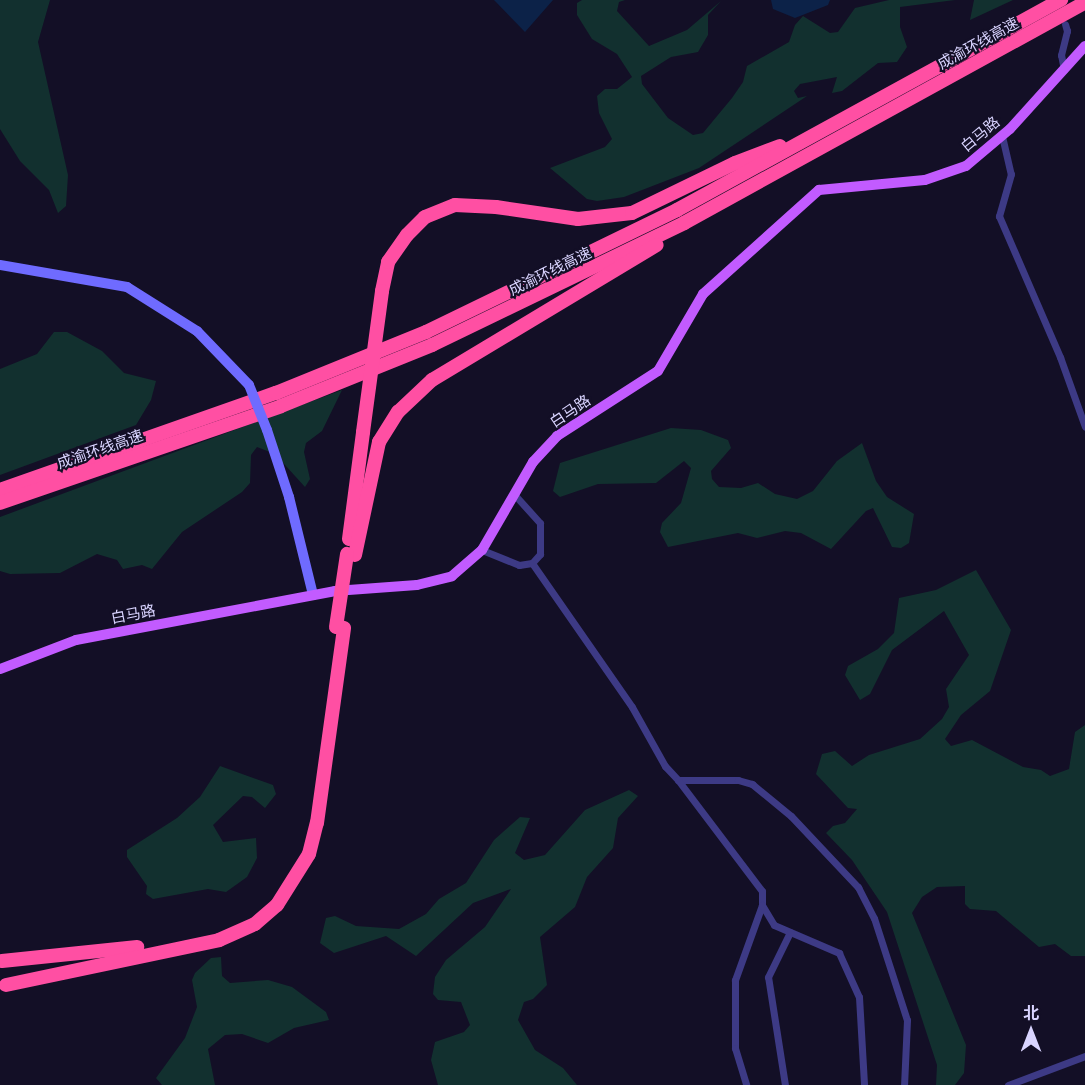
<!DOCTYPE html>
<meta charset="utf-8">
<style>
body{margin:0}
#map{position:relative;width:1085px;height:1085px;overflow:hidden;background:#130f26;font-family:Commissioner,"Noto Sans SC",sans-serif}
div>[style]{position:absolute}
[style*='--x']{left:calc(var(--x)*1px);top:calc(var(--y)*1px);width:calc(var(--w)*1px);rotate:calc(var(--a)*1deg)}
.green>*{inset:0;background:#12302f}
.water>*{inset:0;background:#0c2248}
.street>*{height:7px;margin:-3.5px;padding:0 3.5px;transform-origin:3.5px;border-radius:3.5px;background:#3d3a85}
.secondary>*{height:10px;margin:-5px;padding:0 5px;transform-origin:5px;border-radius:5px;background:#6f6bff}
.primary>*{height:10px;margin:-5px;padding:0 5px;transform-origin:5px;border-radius:5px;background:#c25bff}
.highway>*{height:14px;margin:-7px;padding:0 7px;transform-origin:7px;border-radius:7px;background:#ff4fa3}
.secondary-bridge>*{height:10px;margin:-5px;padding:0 5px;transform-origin:5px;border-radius:5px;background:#6f6bff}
.highway-bridge>*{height:14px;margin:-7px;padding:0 7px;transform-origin:7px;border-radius:7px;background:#ff4fa3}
span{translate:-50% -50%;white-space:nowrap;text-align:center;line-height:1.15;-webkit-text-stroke:4.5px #130f26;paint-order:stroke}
.street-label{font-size:15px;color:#d9d4ff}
.north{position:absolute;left:1001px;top:1001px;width:60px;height:60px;-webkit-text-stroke:4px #130f26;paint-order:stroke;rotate:0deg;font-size:16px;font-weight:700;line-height:24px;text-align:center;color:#d9d4ff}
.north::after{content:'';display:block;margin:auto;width:21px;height:27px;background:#d9d4ff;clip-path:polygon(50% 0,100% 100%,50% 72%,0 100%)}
</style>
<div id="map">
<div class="green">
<div style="clip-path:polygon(0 0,50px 0,38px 42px,68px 175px,66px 206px,58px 213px,49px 190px,20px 161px,0 129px)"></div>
<div style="clip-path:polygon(582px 0,625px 0,619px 2px,617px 11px,649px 46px,687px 30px,721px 1px,708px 15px,708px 35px,698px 52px,671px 57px,641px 76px,642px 84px,668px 118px,693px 135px,703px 133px,732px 98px,743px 82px,747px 66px,789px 42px,795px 25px,803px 16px,830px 33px,838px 32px,855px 8px,889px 0,955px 0,900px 7px,900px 27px,907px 47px,897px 62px,878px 63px,842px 91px,832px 93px,837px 77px,800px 84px,794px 91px,798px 98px,807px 96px,699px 168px,624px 197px,597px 201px,587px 199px,550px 168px,605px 147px,612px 139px,599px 113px,597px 96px,605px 89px,617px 89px,632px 77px,617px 54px,592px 39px,577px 15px,577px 3px)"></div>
<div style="clip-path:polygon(974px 0,1013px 0,970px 20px)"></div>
<div style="clip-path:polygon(54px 332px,67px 332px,102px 351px,124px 373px,156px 381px,151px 400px,136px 425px,0 475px,0 369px,37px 354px)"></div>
<div style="clip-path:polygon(342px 390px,322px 431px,306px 443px,304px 452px,310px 479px,305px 487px,275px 454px,257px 447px,251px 455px,250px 483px,242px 492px,182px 532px,152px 569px,142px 565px,123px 569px,117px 560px,97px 554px,60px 573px,10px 574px,0 571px,0 517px)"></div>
<div style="clip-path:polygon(671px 428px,701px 430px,728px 440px,731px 448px,711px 471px,712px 479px,719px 487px,741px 488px,758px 483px,775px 494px,797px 499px,813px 491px,837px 461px,862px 443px,876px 481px,887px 497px,914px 514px,909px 543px,901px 548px,892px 547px,873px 508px,866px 511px,831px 549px,801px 533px,785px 531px,757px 538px,738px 533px,668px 547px,660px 532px,662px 523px,681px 503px,691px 468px,684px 461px,656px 483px,598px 484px,560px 497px,553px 491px,560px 463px)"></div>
<div style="clip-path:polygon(976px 570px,1011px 630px,990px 691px,961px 715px,945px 739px,951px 746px,972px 740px,1023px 767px,1041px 770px,1050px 776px,1069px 769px,1075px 732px,1085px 725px,1085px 956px,1071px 956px,1055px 944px,1039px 947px,996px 911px,970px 909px,965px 904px,965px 886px,937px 887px,922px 897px,912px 913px,966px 1045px,964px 1073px,955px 1085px,936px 1085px,937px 1065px,887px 912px,852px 860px,826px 833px,833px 826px,845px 823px,857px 809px,848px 808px,816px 774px,822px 754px,835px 751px,852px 766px,869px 755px,920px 739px,942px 719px,949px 707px,946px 689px,969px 655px,944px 611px,892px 650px,870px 694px,860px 700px,845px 675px,848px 666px,878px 649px,894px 633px,899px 598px,936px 590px)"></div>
<div style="clip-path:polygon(220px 766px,273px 785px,276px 794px,265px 808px,252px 797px,243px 796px,213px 825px,223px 842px,256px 838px,257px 858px,247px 877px,226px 892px,208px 889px,153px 899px,146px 894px,147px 886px,127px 857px,127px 850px,177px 818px,200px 797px)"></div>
<div style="clip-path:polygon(629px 790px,638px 796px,618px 818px,613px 848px,587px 877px,575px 907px,540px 937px,547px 985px,533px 999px,524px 1002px,518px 1020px,535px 1050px,563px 1068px,577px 1085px,438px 1085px,431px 1060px,435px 1042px,464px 1032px,470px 1025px,461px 1002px,438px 1000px,433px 994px,435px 977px,446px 960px,485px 927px,511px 889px,473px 903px,416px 956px,386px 936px,334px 953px,320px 943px,326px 918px,335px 916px,356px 926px,399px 929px,426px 914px,439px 899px,466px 883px,494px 840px,520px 817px,530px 818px,515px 853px,524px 860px,545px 855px,585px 810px)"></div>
<div style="clip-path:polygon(221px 957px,222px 976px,230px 983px,268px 980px,292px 987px,326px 1012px,329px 1020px,294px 1028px,268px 1043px,242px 1034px,225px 1035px,208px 1049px,215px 1085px,162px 1085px,156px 1078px,185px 1038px,197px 1007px,192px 980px,195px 973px,211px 958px)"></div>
</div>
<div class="water">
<div style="clip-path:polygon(494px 0,553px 0,525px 32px)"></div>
<div style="clip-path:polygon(771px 0,830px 0,828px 5px,795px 18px,773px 9px)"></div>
</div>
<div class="street">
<div style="--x:1064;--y:70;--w:15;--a:-101"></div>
<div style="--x:1061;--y:55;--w:25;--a:-76"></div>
<div style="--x:1067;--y:31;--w:7;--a:-106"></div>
<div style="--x:1002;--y:136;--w:39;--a:77"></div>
<div style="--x:1011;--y:174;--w:44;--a:105.9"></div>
<div style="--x:999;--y:216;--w:154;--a:66.6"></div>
<div style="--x:1060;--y:357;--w:74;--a:70.3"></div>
<div style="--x:482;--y:550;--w:40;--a:22"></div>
<div style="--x:519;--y:565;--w:13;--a:-9"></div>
<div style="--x:532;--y:563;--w:12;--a:-48"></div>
<div style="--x:540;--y:554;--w:31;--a:-90"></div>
<div style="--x:540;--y:523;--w:39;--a:-132"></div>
<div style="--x:532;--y:563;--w:175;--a:55.2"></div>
<div style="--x:632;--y:707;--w:68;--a:60.8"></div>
<div style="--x:665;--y:766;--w:19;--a:47"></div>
<div style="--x:678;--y:780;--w:60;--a:0"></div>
<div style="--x:738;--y:780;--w:15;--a:16"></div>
<div style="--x:752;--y:784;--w:50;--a:39.4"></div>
<div style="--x:791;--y:816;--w:98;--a:46.7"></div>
<div style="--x:858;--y:887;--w:35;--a:63"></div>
<div style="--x:874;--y:918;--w:107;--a:72.1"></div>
<div style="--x:907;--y:1020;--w:65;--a:92.6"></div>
<div style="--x:678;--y:780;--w:139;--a:52.9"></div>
<div style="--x:762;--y:891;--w:14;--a:90"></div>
<div style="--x:762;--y:905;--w:80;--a:109.8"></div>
<div style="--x:735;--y:980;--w:68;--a:90"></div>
<div style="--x:735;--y:1048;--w:39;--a:73"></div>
<div style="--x:762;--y:905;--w:23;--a:59"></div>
<div style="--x:774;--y:925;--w:71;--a:23.3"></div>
<div style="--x:839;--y:953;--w:48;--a:65.6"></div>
<div style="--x:859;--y:997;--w:88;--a:86.7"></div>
<div style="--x:785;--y:1085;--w:109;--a:-98.9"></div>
<div style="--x:768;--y:977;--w:50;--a:-63.9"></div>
<div style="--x:1008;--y:1085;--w:82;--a:-20.6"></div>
</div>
<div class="secondary">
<div style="--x:0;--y:265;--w:129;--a:9.8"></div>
<div style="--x:127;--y:287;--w:83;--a:32.2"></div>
<div style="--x:197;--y:331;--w:75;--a:46.1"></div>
<div style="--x:267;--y:430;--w:71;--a:71.8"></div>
<div style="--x:289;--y:497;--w:101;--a:76.2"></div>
</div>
<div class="primary">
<div style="--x:0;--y:669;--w:81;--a:-20.9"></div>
<div style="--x:76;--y:640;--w:264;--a:-10.7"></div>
<div style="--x:335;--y:591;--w:82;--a:-4.2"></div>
<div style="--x:417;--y:585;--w:36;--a:-14"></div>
<div style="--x:452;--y:576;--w:40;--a:-41"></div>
<div style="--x:482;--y:550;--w:102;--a:-59.9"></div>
<div style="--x:533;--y:462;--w:35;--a:-47"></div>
<div style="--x:557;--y:436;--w:120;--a:-32.8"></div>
<div style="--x:658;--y:371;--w:89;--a:-59.7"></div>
<div style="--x:703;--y:294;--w:156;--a:-41.9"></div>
<div style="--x:819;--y:190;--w:106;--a:-5.4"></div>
<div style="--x:925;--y:180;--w:43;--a:-18.9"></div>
<div style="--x:966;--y:166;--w:57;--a:-40.1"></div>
<div style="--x:1010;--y:129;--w:112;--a:-47.9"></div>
</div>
<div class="highway">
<div style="--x:382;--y:291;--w:30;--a:-78"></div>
<div style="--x:388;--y:262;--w:33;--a:-55"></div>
<div style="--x:407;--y:235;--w:25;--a:-45"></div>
<div style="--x:425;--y:217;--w:32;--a:-22"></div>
<div style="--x:455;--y:205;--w:41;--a:2.8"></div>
<div style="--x:496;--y:207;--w:83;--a:8.3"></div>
<div style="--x:578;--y:219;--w:54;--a:-6.3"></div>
<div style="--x:632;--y:213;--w:114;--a:-25.9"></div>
<div style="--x:735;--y:163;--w:48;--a:-20.7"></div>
<div style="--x:0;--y:490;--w:293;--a:-19.4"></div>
<div style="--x:276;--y:393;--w:162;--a:-22.1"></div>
<div style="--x:426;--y:332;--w:279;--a:-25.9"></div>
<div style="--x:677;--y:210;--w:438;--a:-28.7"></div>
<div style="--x:0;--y:503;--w:297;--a:-19"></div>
<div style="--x:281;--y:406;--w:163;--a:-22"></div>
<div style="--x:432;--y:345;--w:280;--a:-25.8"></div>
<div style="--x:684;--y:223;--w:457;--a:-28.8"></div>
<div style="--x:349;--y:539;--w:108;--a:-82.5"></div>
<div style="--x:355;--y:555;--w:116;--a:-78"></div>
<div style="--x:379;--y:442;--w:36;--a:-58"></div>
<div style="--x:398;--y:412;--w:47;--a:-43.3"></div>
<div style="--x:432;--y:380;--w:262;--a:-31"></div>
<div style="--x:2;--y:961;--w:136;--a:-5.9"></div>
<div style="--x:6;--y:985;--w:218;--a:-11.9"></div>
<div style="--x:219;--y:940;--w:39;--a:-24"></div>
<div style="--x:255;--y:924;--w:29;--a:-41"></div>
<div style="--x:277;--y:905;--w:60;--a:-57.9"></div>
<div style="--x:309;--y:854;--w:32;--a:-76"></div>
<div style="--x:317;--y:823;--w:197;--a:-82.1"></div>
</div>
<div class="secondary-bridge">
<div style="--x:249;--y:385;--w:48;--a:68.2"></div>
</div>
<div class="highway-bridge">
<div style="--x:363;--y:432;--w:142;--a:-82.3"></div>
<div style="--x:336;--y:627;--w:74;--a:-81.4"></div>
</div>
<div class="street-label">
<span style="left:978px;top:43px;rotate:-29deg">成渝环线高速</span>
<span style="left:980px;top:134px;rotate:-40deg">白马路</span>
<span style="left:550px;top:271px;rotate:-26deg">成渝环线高速</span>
<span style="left:570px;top:411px;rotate:-34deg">白马路</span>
<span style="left:100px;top:449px;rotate:-19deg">成渝环线高速</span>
<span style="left:133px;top:614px;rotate:-11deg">白马路</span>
</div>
<div class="north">北</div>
</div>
